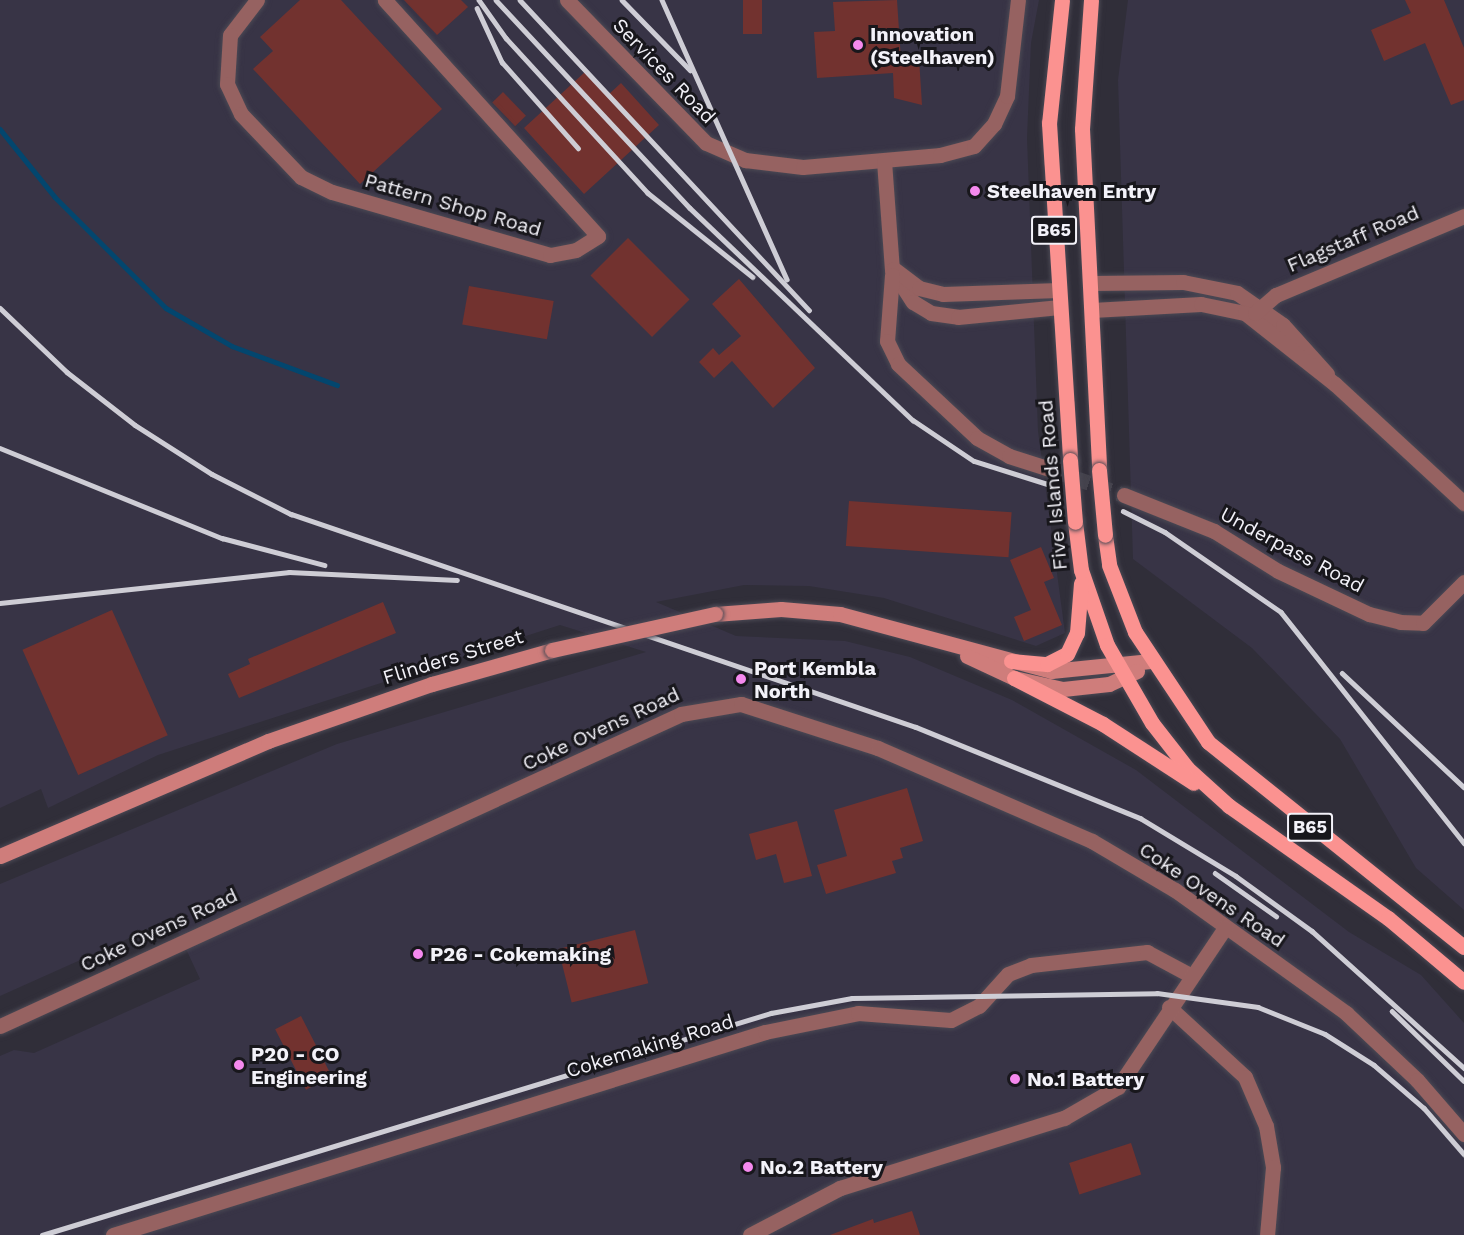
<!DOCTYPE html>
<style>
body{margin:0}
#map{position:relative;width:1464px;height:1235px;overflow:hidden;background:#302e39;font-family:"Work Sans",sans-serif}
div>[style]{position:absolute}
[style*='--x']{left:calc(var(--x)*1px);top:calc(var(--y)*1px);width:calc(var(--w)*1px);rotate:calc(var(--a)*1deg)}
.built>*{inset:0;background:#383446}
.stream>*{height:4.5px;margin:-2.25px;padding:0 2.25px;transform-origin:2.25px;border-radius:2.25px;background:#03466e}
.building>*{inset:0;background:#72322f;transform-origin:0 0}
.street-tunnel>*{height:15px;margin-top:-7.5px;transform-origin:0;background:repeating-linear-gradient(90deg,#44424c 0 15px,transparent 0 23px)}
.roads{filter:drop-shadow(0 0 2px #4b4954) drop-shadow(0 0 2px #4b4954)}
.street>*{height:15px;margin:-7.5px;padding:0 7.5px;transform-origin:7.5px;border-radius:7.5px;background:#966261}
.secondary>*{height:15px;margin:-7.5px;padding:0 7.5px;transform-origin:7.5px;border-radius:7.5px;background:#cf7d7b}
.primary>*{height:15px;margin:-7.5px;padding:0 7.5px;transform-origin:7.5px;border-radius:7.5px;background:#fb9290}
.rail>*{height:4.5px;margin:-2.25px;padding:0 2.25px;transform-origin:2.25px;border-radius:2.25px;background:#cecdd5}
.bridges{filter:drop-shadow(0 0 2px #4b4954) drop-shadow(0 0 2px #4b4954)}
.secondary-bridge>*{height:15px;margin:-7.5px;padding:0 7.5px;transform-origin:7.5px;border-radius:7.5px;background:#cf7d7b}
.primary-bridge>*{height:15px;margin:-7.5px;padding:0 7.5px;transform-origin:7.5px;border-radius:7.5px;background:#fb9290}
.dots>*{width:16px;height:16px;translate:-50% -50%;box-sizing:border-box;border:3px solid #18171c;border-radius:50%}
span{translate:-50% -50%;white-space:nowrap;text-align:center;line-height:1.15;-webkit-text-stroke:6px #18171c;paint-order:stroke}
.shield-label span{padding:2px 4px;background:#18171c;border:2px solid;border-radius:4px;-webkit-text-stroke-width:0}
.shield-label{font-size:18px;color:#f3f2f9;font-weight:700}
.poi-label{font-size:20px;color:#f3f2f9;font-weight:700}
.left{translate:0 -50%;text-align:left}
.street-label{font-size:20px;color:#f3f2f9}
</style>
<div id="map">
<div class="built">
<div style="clip-path:polygon(0 0,1039px 0,1031px 43px,1027px 138px,1038px 431px,1065px 633px,1036px 646px,884px 598px,809px 586px,744px 585px,656px 602px,736px 636px,845px 641px,910px 657px,1012px 700px,1136px 770px,1349px 932px,1421px 975px,1464px 1023px,1464px 1235px,0 1235px,0 1056px,14px 1050px,34px 1053px,200px 979px,172px 919px,0 996px,0 884px,337px 744px,646px 652px,560px 625px,158px 755px,48px 808px,41px 789px,0 808px)"></div>
<div style="clip-path:polygon(1128px 0,1464px 0,1464px 910px,1416px 868px,1340px 739px,1252px 648px,1133px 559px,1118px 80px)"></div>
</div>
<div class="stream">
<div style="--x:0;--y:129;--w:87;--a:51"></div>
<div style="--x:55;--y:197;--w:157;--a:45"></div>
<div style="--x:166;--y:308;--w:76;--a:29.9"></div>
<div style="--x:232;--y:346;--w:112;--a:20.4"></div>
</div>
<div class="building">
<div style="clip-path:polygon(300px 0,341px 0,442px 109px,360px 184px,253px 69px,273px 51px,260px 37px)"></div>
<div style="clip-path:polygon(404px 0,461px 0,468px 7px,437px 35px)"></div>
<div style="left:743px;top:0;width:19px;height:34px"></div>
<div style="clip-path:polygon(897px 0,901px 60px,919px 58px,922px 105px,894px 98px,893px 73px,817px 78px,814px 32px,835px 31px,833px 2px)"></div>
<div style="clip-path:polygon(1405px 0,1444px 0,1464px 48px,1464px 100px,1451px 105px,1425px 43px,1384px 61px,1371px 30px,1411px 13px)"></div>
<div style="clip-path:polygon(586px 71px,608px 95px,621px 83px,659px 125px,584px 194px,524px 128px)"></div>
<div style="left:503px;top:92px;width:33px;height:15px;rotate:46deg"></div>
<div style="left:628px;top:238px;width:87px;height:53px;rotate:45deg"></div>
<div style="clip-path:polygon(739px 279px,815px 368px,773px 408px,732px 361px,714px 378px,699px 362px,713px 348px,719px 355px,741px 336px,712px 304px)"></div>
<div style="left:469px;top:286px;width:86px;height:39px;rotate:10deg"></div>
<div style="left:849px;top:501px;width:163px;height:45px;rotate:4deg"></div>
<div style="clip-path:polygon(1041px 547px,1054px 578px,1044px 582px,1062px 625px,1024px 641px,1014px 617px,1031px 610px,1010px 560px)"></div>
<div style="clip-path:polygon(383px 602px,396px 633px,239px 698px,228px 674px,250px 664px,248px 659px)"></div>
<div style="left:112px;top:610px;width:137px;height:98px;rotate:66deg"></div>
<div style="clip-path:polygon(907px 788px,923px 841px,900px 848px,903px 858px,892px 861px,896px 873px,826px 894px,817px 865px,847px 856px,834px 810px)"></div>
<div style="clip-path:polygon(797px 821px,812px 876px,784px 883px,776px 854px,756px 860px,749px 834px)"></div>
<div style="left:635px;top:930px;width:55px;height:79px;rotate:76deg"></div>
<div style="left:301px;top:1016px;width:68px;height:29px;rotate:63deg"></div>
<div style="left:1131px;top:1143px;width:33px;height:65px;rotate:72deg"></div>
<div style="clip-path:polygon(912px 1211px,920px 1235px,830px 1235px,873px 1219px,874px 1223px)"></div>
</div>
<div class="street-tunnel">
<div style="--x:1053;--y:470;--w:75;--a:19.4"></div>
</div>
<div class="roads">
<div class="street">
<div style="--x:257;--y:0;--w:44;--a:127.6"></div>
<div style="--x:230;--y:35;--w:49;--a:93.5"></div>
<div style="--x:227;--y:84;--w:33;--a:65"></div>
<div style="--x:241;--y:114;--w:87;--a:46.4"></div>
<div style="--x:301;--y:177;--w:34;--a:26"></div>
<div style="--x:332;--y:192;--w:227;--a:16.1"></div>
<div style="--x:550;--y:255;--w:26;--a:-11"></div>
<div style="--x:576;--y:250;--w:26;--a:-32"></div>
<div style="--x:598;--y:236;--w:318;--a:-132.1"></div>
<div style="--x:567;--y:0;--w:199;--a:45.8"></div>
<div style="--x:706;--y:143;--w:43;--a:23.6"></div>
<div style="--x:745;--y:160;--w:58;--a:6.9"></div>
<div style="--x:803;--y:167;--w:138;--a:-5"></div>
<div style="--x:940;--y:155;--w:35;--a:-15"></div>
<div style="--x:974;--y:146;--w:30;--a:-48"></div>
<div style="--x:994;--y:124;--w:31;--a:-65"></div>
<div style="--x:1007;--y:96;--w:97;--a:-83.5"></div>
<div style="--x:884;--y:161;--w:109;--a:85.8"></div>
<div style="--x:892;--y:270;--w:38;--a:57"></div>
<div style="--x:913;--y:302;--w:21;--a:31"></div>
<div style="--x:931;--y:313;--w:27;--a:8"></div>
<div style="--x:958;--y:317;--w:102;--a:-5.6"></div>
<div style="--x:894;--y:269;--w:31;--a:37"></div>
<div style="--x:919;--y:288;--w:25;--a:14"></div>
<div style="--x:943;--y:294;--w:116;--a:-2"></div>
<div style="--x:892;--y:275;--w:66;--a:94.3"></div>
<div style="--x:887;--y:341;--w:25;--a:64"></div>
<div style="--x:898;--y:364;--w:108;--a:43.1"></div>
<div style="--x:977;--y:438;--w:37;--a:29"></div>
<div style="--x:1009;--y:456;--w:46;--a:17.7"></div>
<div style="--x:1091;--y:283;--w:92;--a:-0.6"></div>
<div style="--x:1183;--y:282;--w:55;--a:11.5"></div>
<div style="--x:1237;--y:293;--w:56;--a:34.8"></div>
<div style="--x:1283;--y:325;--w:66;--a:48.1"></div>
<div style="--x:1092;--y:310;--w:109;--a:-3.2"></div>
<div style="--x:1201;--y:304;--w:45;--a:11.6"></div>
<div style="--x:1245;--y:313;--w:115;--a:38.3"></div>
<div style="--x:1335;--y:384;--w:176;--a:42.7"></div>
<div style="--x:1255;--y:313;--w:28;--a:-41"></div>
<div style="--x:1276;--y:295;--w:204;--a:-22.8"></div>
<div style="--x:1124;--y:495;--w:97;--a:21.8"></div>
<div style="--x:1214;--y:531;--w:75;--a:32"></div>
<div style="--x:1278;--y:571;--w:101;--a:25.3"></div>
<div style="--x:1369;--y:614;--w:32;--a:14"></div>
<div style="--x:1400;--y:622;--w:23;--a:2"></div>
<div style="--x:1423;--y:623;--w:58;--a:-45"></div>
<div style="--x:1169;--y:1007;--w:103;--a:42.6"></div>
<div style="--x:1245;--y:1077;--w:53;--a:66.8"></div>
<div style="--x:1266;--y:1126;--w:42;--a:80.3"></div>
<div style="--x:1273;--y:1167;--w:68;--a:95"></div>
<div style="--x:0;--y:1026;--w:749;--a:-24.61"></div>
<div style="--x:681;--y:714;--w:61;--a:-9.5"></div>
<div style="--x:741;--y:704;--w:144;--a:17.8"></div>
<div style="--x:878;--y:748;--w:233;--a:23.5"></div>
<div style="--x:1092;--y:841;--w:96;--a:30.6"></div>
<div style="--x:1175;--y:890;--w:211;--a:35.7"></div>
<div style="--x:1346;--y:1013;--w:98;--a:43.3"></div>
<div style="--x:1417;--y:1080;--w:72;--a:49"></div>
<div style="--x:113;--y:1235;--w:683;--a:-17.29"></div>
<div style="--x:765;--y:1032;--w:95;--a:-11.5"></div>
<div style="--x:858;--y:1013;--w:93;--a:4.3"></div>
<div style="--x:951;--y:1020;--w:31;--a:-27"></div>
<div style="--x:979;--y:1006;--w:43;--a:-47.8"></div>
<div style="--x:1008;--y:974;--w:25;--a:-21"></div>
<div style="--x:1031;--y:965;--w:117;--a:-6.4"></div>
<div style="--x:1147;--y:952;--w:49;--a:28.1"></div>
<div style="--x:750;--y:1235;--w:102;--a:-27.6"></div>
<div style="--x:840;--y:1188;--w:235;--a:-17.4"></div>
<div style="--x:1064;--y:1118;--w:62;--a:-29.9"></div>
<div style="--x:1118;--y:1087;--w:192;--a:-56.1"></div>
</div>
<div class="secondary">
<div style="--x:715;--y:614;--w:66;--a:-4.3"></div>
<div style="--x:781;--y:609;--w:59;--a:4.8"></div>
<div style="--x:840;--y:614;--w:219;--a:15.1"></div>
<div style="--x:1051;--y:671;--w:100;--a:-5.7"></div>
<div style="--x:967;--y:656;--w:52;--a:25.1"></div>
<div style="--x:1014;--y:678;--w:50;--a:12.7"></div>
<div style="--x:1063;--y:689;--w:46;--a:-6.2"></div>
<div style="--x:1109;--y:684;--w:31;--a:-25"></div>
<div style="--x:0;--y:856;--w:292;--a:-23.2"></div>
<div style="--x:268;--y:741;--w:174;--a:-19.2"></div>
<div style="--x:432;--y:684;--w:125;--a:-15.8"></div>
</div>
<div class="primary">
<div style="--x:1062;--y:0;--w:124;--a:96"></div>
<div style="--x:1049;--y:123;--w:338;--a:86.4"></div>
<div style="--x:1091;--y:0;--w:129;--a:94"></div>
<div style="--x:1082;--y:129;--w:341;--a:87.1"></div>
<div style="--x:1075;--y:522;--w:48;--a:82.9"></div>
<div style="--x:1081;--y:570;--w:79;--a:70.9"></div>
<div style="--x:1107;--y:645;--w:90;--a:60"></div>
<div style="--x:1152;--y:723;--w:57;--a:52.1"></div>
<div style="--x:1187;--y:768;--w:57;--a:42.1"></div>
<div style="--x:1229;--y:806;--w:194;--a:35.2"></div>
<div style="--x:1388;--y:918;--w:99;--a:40.1"></div>
<div style="--x:1105;--y:535;--w:30;--a:82"></div>
<div style="--x:1109;--y:565;--w:72;--a:68.8"></div>
<div style="--x:1135;--y:632;--w:132;--a:56.4"></div>
<div style="--x:1208;--y:742;--w:328;--a:38.7"></div>
<div style="--x:1011;--y:661;--w:36;--a:5"></div>
<div style="--x:1047;--y:664;--w:22;--a:-27"></div>
<div style="--x:1067;--y:654;--w:23;--a:-65"></div>
<div style="--x:1077;--y:633;--w:50;--a:-85.4"></div>
<div style="--x:1014;--y:678;--w:100;--a:27.3"></div>
<div style="--x:1103;--y:724;--w:108;--a:33"></div>
</div>
</div>
<div class="rail">
<div style="--x:479;--y:0;--w:47;--a:54.6"></div>
<div style="--x:506;--y:38;--w:210;--a:47.5"></div>
<div style="--x:648;--y:193;--w:134;--a:38.7"></div>
<div style="--x:496;--y:0;--w:284;--a:47"></div>
<div style="--x:690;--y:208;--w:308;--a:43.6"></div>
<div style="--x:913;--y:420;--w:73;--a:33.9"></div>
<div style="--x:974;--y:461;--w:84;--a:17.4"></div>
<div style="--x:520;--y:0;--w:424;--a:47"></div>
<div style="--x:622;--y:0;--w:98;--a:45.8"></div>
<div style="--x:662;--y:0;--w:306;--a:65.9"></div>
<div style="--x:477;--y:8;--w:60;--a:65.2"></div>
<div style="--x:502;--y:62;--w:115;--a:48.5"></div>
<div style="--x:0;--y:308;--w:93;--a:43.7"></div>
<div style="--x:67;--y:372;--w:86;--a:37.9"></div>
<div style="--x:135;--y:425;--w:91;--a:32.5"></div>
<div style="--x:212;--y:474;--w:89;--a:26.9"></div>
<div style="--x:291;--y:514;--w:660;--a:18.82"></div>
<div style="--x:916;--y:727;--w:242;--a:22.1"></div>
<div style="--x:1140;--y:818;--w:112;--a:31.1"></div>
<div style="--x:1236;--y:876;--w:94;--a:35.9"></div>
<div style="--x:1312;--y:931;--w:205;--a:42"></div>
<div style="--x:0;--y:448;--w:240;--a:22.1"></div>
<div style="--x:222;--y:538;--w:106;--a:14.8"></div>
<div style="--x:1123;--y:511;--w:47;--a:26.6"></div>
<div style="--x:1165;--y:532;--w:141;--a:34.6"></div>
<div style="--x:1281;--y:612;--w:295;--a:51.6"></div>
<div style="--x:0;--y:603;--w:291;--a:-6.1"></div>
<div style="--x:289;--y:572;--w:168;--a:2.7"></div>
<div style="--x:1342;--y:673;--w:167;--a:43.1"></div>
<div style="--x:1215;--y:873;--w:75;--a:35.2"></div>
<div style="--x:1392;--y:1011;--w:100;--a:44.2"></div>
<div style="--x:42;--y:1235;--w:762;--a:-16.94"></div>
<div style="--x:771;--y:1013;--w:82;--a:-10.5"></div>
<div style="--x:852;--y:998;--w:305;--a:-0.9"></div>
<div style="--x:1157;--y:993;--w:102;--a:7.9"></div>
<div style="--x:1258;--y:1007;--w:72;--a:21.9"></div>
<div style="--x:1325;--y:1034;--w:58;--a:32.3"></div>
<div style="--x:1374;--y:1065;--w:66;--a:40.7"></div>
<div style="--x:1424;--y:1108;--w:61;--a:49"></div>
</div>
<div class="bridges">
<div class="secondary-bridge">
<div style="--x:552;--y:650;--w:167;--a:-12.5"></div>
</div>
<div class="primary-bridge">
<div style="--x:1070;--y:460;--w:62;--a:85.4"></div>
<div style="--x:1099;--y:470;--w:65;--a:84.7"></div>
</div>
</div>
<div class="dots">
<div style="left:858px;top:45px;background:#f589ee"></div>
<div style="left:975px;top:191px;background:#f589ee"></div>
<div style="left:741px;top:679px;background:#f589ee"></div>
<div style="left:418px;top:954px;background:#f589ee"></div>
<div style="left:239px;top:1065px;background:#f589ee"></div>
<div style="left:1015px;top:1079px;background:#f589ee"></div>
<div style="left:748px;top:1167px;background:#f589ee"></div>
</div>
<div class="shield-label">
<span style="left:1054px;top:230px">B65</span>
<span style="left:1310px;top:827px">B65</span>
</div>
<div class="poi-label">
<span class="left" style="left:870px;top:46px">Innovation<br>(Steelhaven)</span>
<span class="left" style="left:987px;top:191px">Steelhaven Entry</span>
<span class="left" style="left:754px;top:680px">Port Kembla<br>North</span>
<span class="left" style="left:430px;top:954px">P26 - Cokemaking</span>
<span class="left" style="left:251px;top:1066px">P20 - CO<br>Engineering</span>
<span class="left" style="left:1027px;top:1079px">No.1 Battery</span>
<span class="left" style="left:760px;top:1167px">No.2 Battery</span>
</div>
<div class="street-label">
<span style="left:664px;top:71px;rotate:46deg">Services Road</span>
<span style="left:453px;top:205px;rotate:16deg">Pattern Shop Road</span>
<span style="left:1353px;top:239px;rotate:-23deg">Flagstaff Road</span>
<span style="left:1053px;top:485px;rotate:-95deg">Five Islands Road</span>
<span style="left:1292px;top:550px;rotate:28deg">Underpass Road</span>
<span style="left:453px;top:657px;rotate:-17deg">Flinders Street</span>
<span style="left:601px;top:729px;rotate:-25deg">Coke Ovens Road</span>
<span style="left:1212px;top:895px;rotate:34deg">Coke Ovens Road</span>
<span style="left:159px;top:930px;rotate:-25deg">Coke Ovens Road</span>
<span style="left:650px;top:1046px;rotate:-17deg">Cokemaking Road</span>
</div>
</div>
